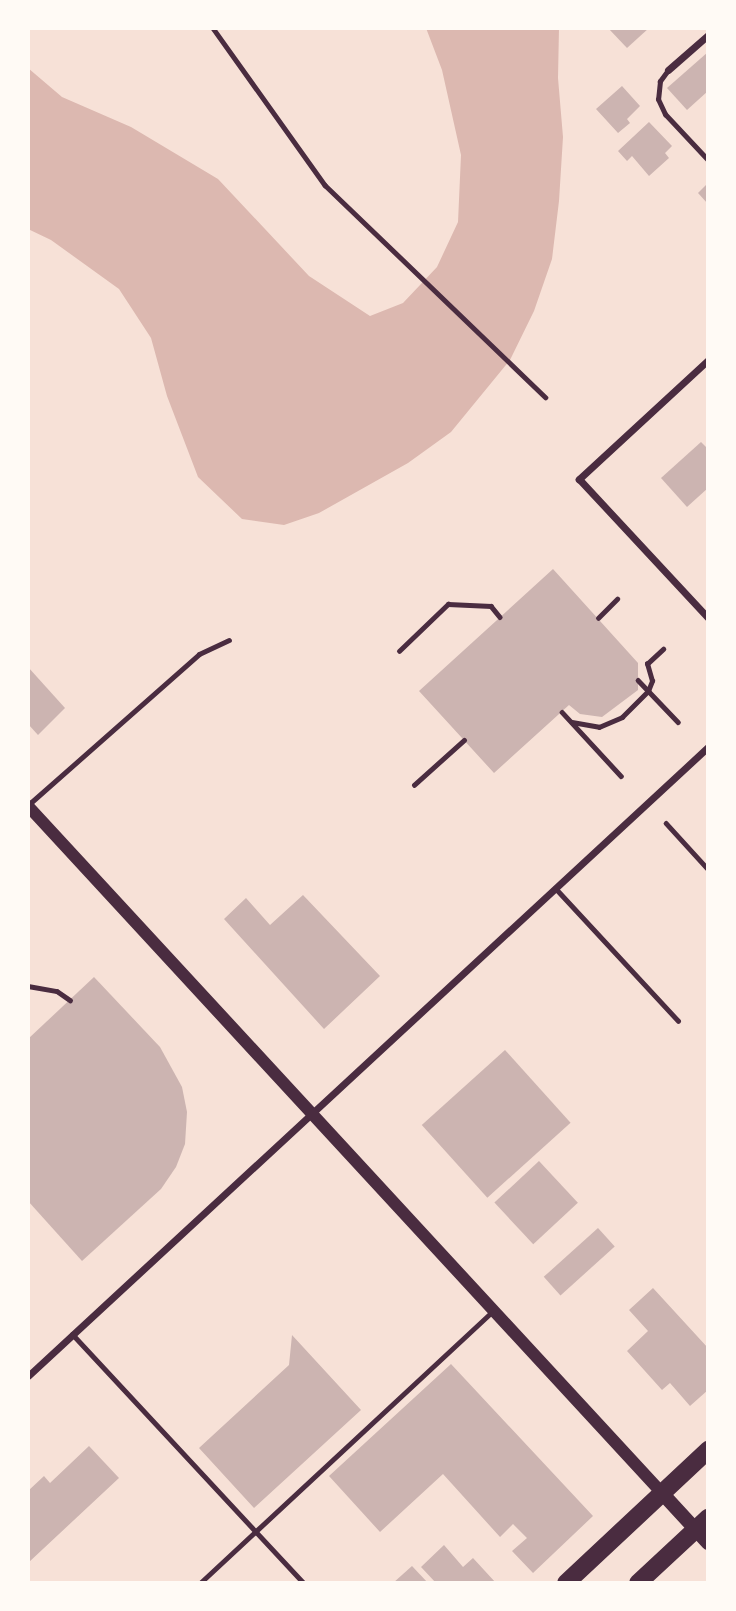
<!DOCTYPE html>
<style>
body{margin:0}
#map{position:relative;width:736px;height:1611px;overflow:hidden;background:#f7e1d7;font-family:Jost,sans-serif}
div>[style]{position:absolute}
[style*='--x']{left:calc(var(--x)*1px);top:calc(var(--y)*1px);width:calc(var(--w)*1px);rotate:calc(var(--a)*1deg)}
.water>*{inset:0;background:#dcb8b0}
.building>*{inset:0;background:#ccb4b1;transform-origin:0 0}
.path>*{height:4.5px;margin:-2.25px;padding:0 2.25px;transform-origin:2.25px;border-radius:2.25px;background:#4a2c40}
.service>*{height:5px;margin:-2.5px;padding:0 2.5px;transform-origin:2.5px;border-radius:2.5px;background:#4a2c40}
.minor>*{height:7px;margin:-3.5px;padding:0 3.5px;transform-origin:3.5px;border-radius:3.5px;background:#4a2c40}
.tertiary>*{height:12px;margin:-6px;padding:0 6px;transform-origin:6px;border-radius:6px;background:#4a2c40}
.secondary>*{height:14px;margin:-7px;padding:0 7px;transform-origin:7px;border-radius:7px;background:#4a2c40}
.primary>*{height:18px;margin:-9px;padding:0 9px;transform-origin:9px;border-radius:9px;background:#4a2c40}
span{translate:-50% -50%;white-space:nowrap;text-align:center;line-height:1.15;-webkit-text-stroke:7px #fffaf5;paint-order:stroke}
.frame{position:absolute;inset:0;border:30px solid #fffaf5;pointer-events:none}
</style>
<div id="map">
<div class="water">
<div style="clip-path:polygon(426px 28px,559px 28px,558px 78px,563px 137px,559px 201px,552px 259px,534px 311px,510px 360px,451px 432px,408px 463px,319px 513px,284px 525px,242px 519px,198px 477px,167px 396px,151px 338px,119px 289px,51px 240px,28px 229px,28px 68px,62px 97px,131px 127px,218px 179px,309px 276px,370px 316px,403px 303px,437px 267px,458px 222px,461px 155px,442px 70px)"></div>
</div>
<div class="building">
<div style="clip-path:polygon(608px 28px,649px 28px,627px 48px)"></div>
<div style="clip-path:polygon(708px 52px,708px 91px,687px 110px,667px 88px)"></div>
<div style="clip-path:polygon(622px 86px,640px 106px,627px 119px,630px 123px,618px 133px,596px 109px)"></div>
<div style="clip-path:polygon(649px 122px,672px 146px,665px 153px,669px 158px,649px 176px,632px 156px,627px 161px,618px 151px)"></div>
<div style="clip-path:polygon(708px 183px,708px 204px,698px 193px)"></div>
<div style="clip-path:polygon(701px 442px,708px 449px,708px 488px,687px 507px,661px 478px)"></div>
<div style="clip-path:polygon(553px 569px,638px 663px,638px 690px,602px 717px,580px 714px,569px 705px,494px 773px,419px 691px)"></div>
<div style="clip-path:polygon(28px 667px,65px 708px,38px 735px,28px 724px)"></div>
<div style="clip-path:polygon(303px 895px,380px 976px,324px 1029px,224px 919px,246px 898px,270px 925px)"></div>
<div style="clip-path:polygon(94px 977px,160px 1047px,182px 1087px,187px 1112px,185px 1144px,176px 1167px,161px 1189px,82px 1261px,28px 1201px,28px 1039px)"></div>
<div style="left:505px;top:1050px;width:98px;height:112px;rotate:48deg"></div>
<div style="left:539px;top:1161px;width:57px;height:61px;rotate:47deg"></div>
<div style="left:598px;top:1228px;width:25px;height:73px;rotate:48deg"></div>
<div style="clip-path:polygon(653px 1288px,708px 1348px,706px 1351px,708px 1390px,690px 1406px,670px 1383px,662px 1390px,627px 1351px,648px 1331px,629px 1310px)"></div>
<div style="clip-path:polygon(292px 1335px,361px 1410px,254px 1508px,199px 1448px,289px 1365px)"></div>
<div style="clip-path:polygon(451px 1364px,593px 1516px,533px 1573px,512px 1551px,527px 1538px,513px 1524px,500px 1537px,443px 1474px,380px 1532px,329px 1476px)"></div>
<div style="clip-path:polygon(89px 1446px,119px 1478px,28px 1563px,28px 1491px,44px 1476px,50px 1483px)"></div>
<div style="clip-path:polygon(444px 1545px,463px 1567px,473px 1558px,496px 1583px,436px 1583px,421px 1567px)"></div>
<div style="clip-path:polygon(412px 1566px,428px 1583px,393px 1583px)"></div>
</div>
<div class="path">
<div style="--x:213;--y:28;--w:193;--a:54.5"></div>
<div style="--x:325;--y:185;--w:306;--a:43.9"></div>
<div style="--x:598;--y:618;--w:27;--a:-45"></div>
<div style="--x:399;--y:651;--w:68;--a:-43.8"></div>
<div style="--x:448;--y:604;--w:43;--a:2.7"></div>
<div style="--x:491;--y:606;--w:14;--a:51"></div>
<div style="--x:638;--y:680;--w:58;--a:46.4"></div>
<div style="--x:562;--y:712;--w:87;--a:47.3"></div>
<div style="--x:572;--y:722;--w:27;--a:10"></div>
<div style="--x:599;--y:727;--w:25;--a:-23"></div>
<div style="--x:622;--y:717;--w:37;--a:-45"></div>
<div style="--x:648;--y:691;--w:11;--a:-68"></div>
<div style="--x:652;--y:681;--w:18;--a:-106"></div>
<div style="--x:647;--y:664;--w:22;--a:-43"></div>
<div style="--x:414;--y:785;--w:67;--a:-42"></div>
<div style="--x:666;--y:823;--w:62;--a:47.6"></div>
<div style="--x:28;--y:986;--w:29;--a:10"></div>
<div style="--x:57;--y:991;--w:16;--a:35"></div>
</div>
<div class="service">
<div style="--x:668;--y:70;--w:14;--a:126"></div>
<div style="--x:660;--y:81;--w:18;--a:96"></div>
<div style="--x:658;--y:99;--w:17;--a:65"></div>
<div style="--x:665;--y:114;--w:63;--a:46.9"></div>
<div style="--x:28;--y:805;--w:228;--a:-41.4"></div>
<div style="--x:199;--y:654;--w:33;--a:-25"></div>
<div style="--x:555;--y:888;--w:181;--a:47.2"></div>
<div style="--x:72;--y:1334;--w:340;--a:47.1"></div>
<div style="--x:200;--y:1583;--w:400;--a:-42.9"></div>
</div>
<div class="minor">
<div style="--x:668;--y:70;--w:53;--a:-41.2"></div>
<div style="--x:708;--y:360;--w:176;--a:137.3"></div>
<div style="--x:579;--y:479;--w:190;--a:47.1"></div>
<div style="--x:28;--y:1376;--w:926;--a:-42.77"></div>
</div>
<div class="tertiary">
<div style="--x:28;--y:806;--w:935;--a:47.3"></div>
</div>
<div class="secondary">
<div style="--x:662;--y:1493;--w:68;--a:47.4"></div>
</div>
<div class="primary">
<div style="--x:566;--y:1583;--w:195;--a:-43.1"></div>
<div style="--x:638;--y:1583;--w:96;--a:-42.9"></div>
</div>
<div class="frame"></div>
</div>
